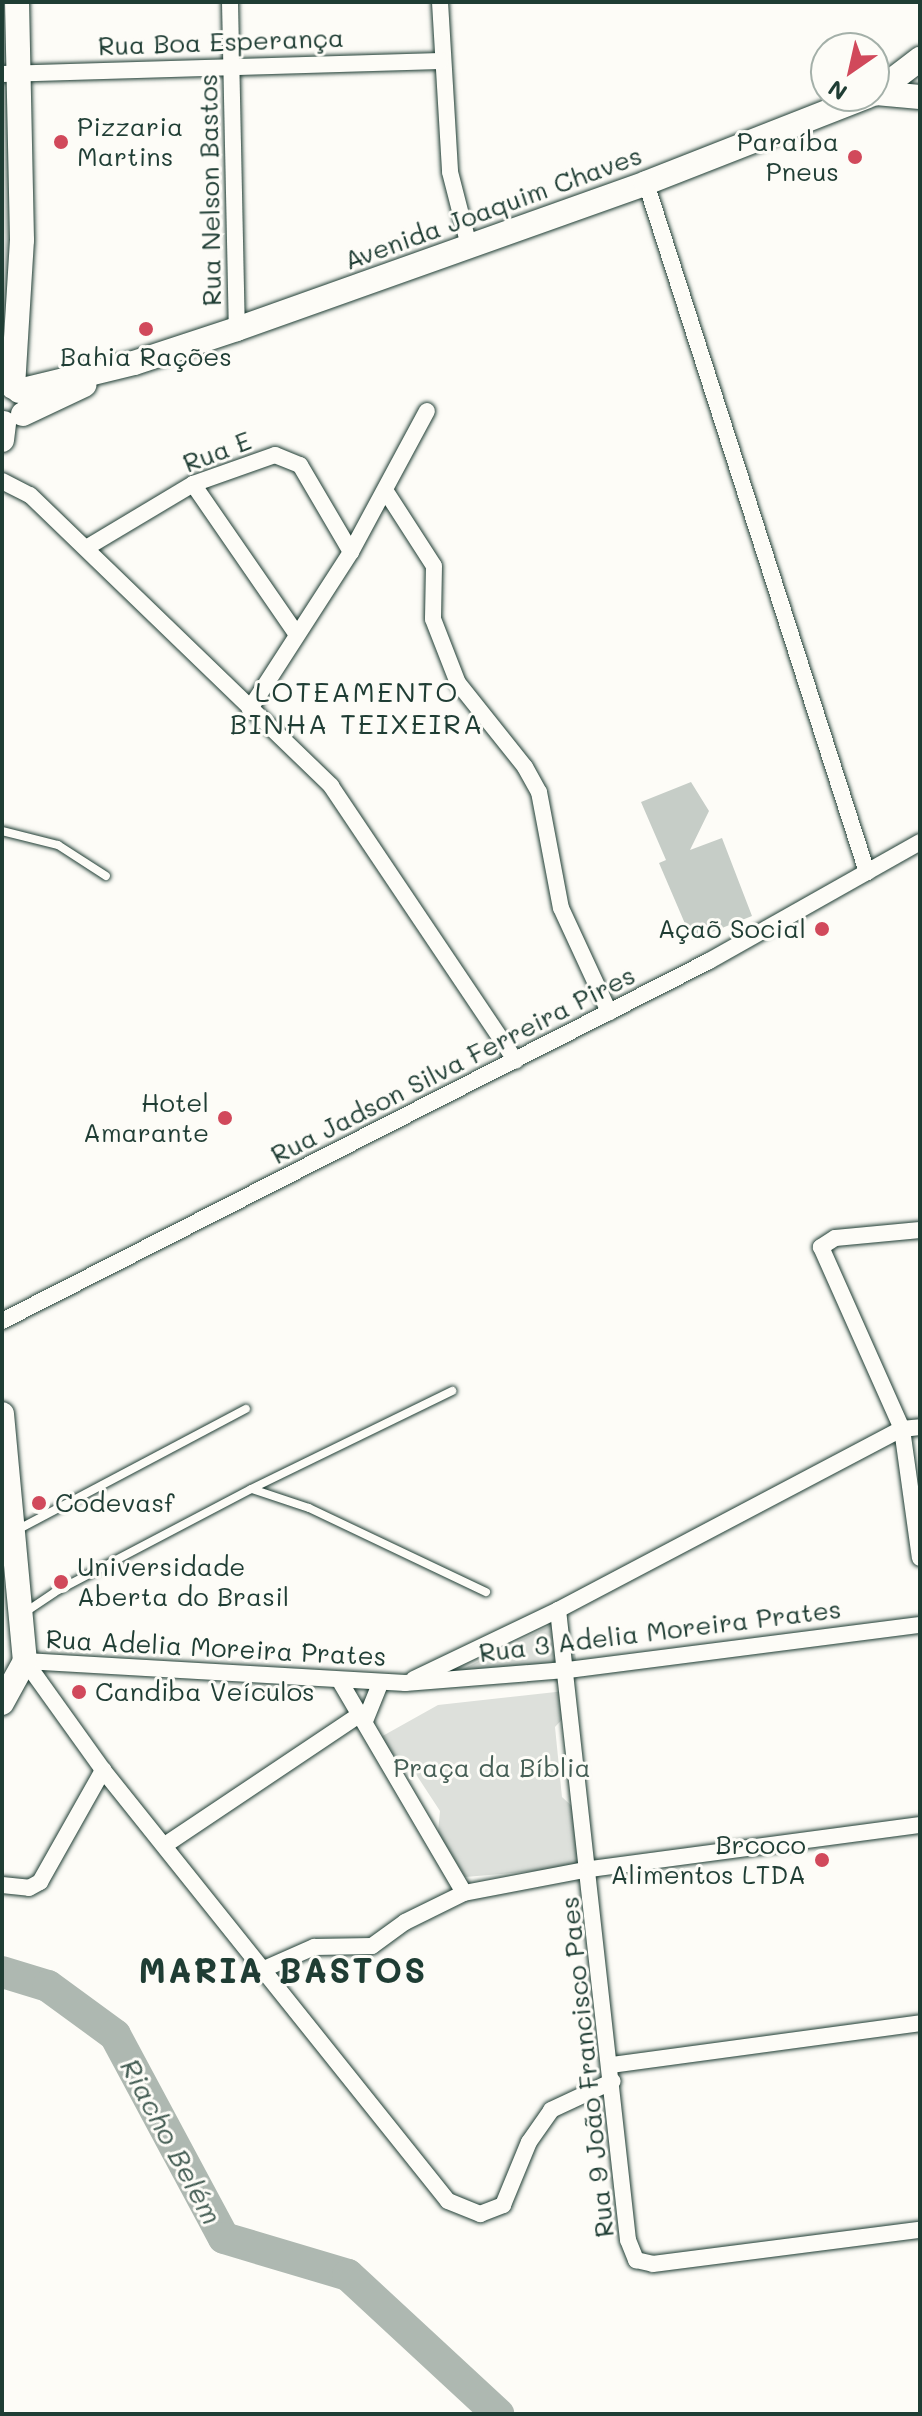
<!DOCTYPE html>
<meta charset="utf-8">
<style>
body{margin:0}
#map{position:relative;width:922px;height:2416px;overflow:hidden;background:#fdfcf7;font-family:Mali,sans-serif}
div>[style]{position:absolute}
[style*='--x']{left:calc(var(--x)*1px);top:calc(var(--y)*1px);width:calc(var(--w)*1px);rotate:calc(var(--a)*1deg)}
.green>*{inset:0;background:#dde0db}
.river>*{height:32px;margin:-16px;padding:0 16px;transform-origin:16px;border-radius:16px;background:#aeb8b1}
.building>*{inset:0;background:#c6cdc7}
.roads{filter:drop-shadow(0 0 2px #1f3d34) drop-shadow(0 0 2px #1f3d34)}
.lane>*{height:8px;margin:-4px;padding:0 4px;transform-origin:4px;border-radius:4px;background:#fdfcf7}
.street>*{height:16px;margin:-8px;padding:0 8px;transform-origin:8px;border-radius:8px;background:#fdfcf7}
.secondary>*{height:24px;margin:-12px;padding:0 12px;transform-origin:12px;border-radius:12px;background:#fdfcf7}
.dots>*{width:22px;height:22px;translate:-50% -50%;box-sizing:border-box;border:4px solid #fdfcf7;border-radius:50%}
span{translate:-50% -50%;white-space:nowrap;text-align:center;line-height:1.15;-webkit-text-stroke:6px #fdfcf7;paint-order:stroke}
.street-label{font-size:26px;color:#1f3d34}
.poi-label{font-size:26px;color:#1f3d34}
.left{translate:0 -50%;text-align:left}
.right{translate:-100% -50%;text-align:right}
.park-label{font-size:26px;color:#455e55}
.neighbourhood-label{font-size:28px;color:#1f3d34;letter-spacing:2px}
.water-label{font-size:28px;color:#435c53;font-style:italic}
.district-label{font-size:34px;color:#1f3d34;font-weight:700;letter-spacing:2px}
.frame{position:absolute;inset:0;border:4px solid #1f3d34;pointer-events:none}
.north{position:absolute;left:810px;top:32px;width:80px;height:80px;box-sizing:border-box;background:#fdfcf7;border:2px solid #a4b0a9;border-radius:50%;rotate:214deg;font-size:22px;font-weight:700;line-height:32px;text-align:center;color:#1f3d34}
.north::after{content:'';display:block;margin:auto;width:28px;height:36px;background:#d1495b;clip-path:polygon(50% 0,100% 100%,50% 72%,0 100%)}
</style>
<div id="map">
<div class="green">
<div style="clip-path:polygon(2px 2px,9px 2px,11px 291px,2px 331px)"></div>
<div style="clip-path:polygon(567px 1617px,577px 1663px,429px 1686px)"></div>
<div style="clip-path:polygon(565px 1691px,567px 1714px,555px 1727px,562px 1797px,576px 1810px,582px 1867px,465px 1877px,438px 1832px,440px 1811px,404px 1756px,388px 1754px,379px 1738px,438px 1705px)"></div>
</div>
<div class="river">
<div style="--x:2;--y:1972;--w:48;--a:16.9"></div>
<div style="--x:48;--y:1986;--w:83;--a:36.2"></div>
<div style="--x:115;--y:2035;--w:230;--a:61.8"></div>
<div style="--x:224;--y:2238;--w:129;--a:16.6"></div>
<div style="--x:348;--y:2275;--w:205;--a:42.8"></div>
</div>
<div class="building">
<div style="clip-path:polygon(691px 782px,709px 811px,690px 850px,722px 838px,752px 916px,692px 940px,659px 863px,666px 860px,641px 802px)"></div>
</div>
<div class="roads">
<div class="lane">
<div style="--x:2;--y:831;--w:58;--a:14"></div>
<div style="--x:58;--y:845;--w:57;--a:32.9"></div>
<div style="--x:252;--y:1489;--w:60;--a:18.4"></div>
<div style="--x:309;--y:1508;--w:196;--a:25.4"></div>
<div style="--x:17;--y:1530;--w:259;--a:-27.9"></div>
<div style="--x:24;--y:1613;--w:37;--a:-34"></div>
<div style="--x:55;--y:1592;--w:221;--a:-27.7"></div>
<div style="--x:251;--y:1489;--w:224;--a:-26"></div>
</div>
<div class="street">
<div style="--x:230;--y:2;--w:327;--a:88.8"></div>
<div style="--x:440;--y:2;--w:170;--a:86.6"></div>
<div style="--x:450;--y:172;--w:76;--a:75.6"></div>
<div style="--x:2;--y:74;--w:439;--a:-1.7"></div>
<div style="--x:646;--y:183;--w:724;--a:72.22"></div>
<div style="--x:2;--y:481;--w:31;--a:27"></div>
<div style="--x:30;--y:495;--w:419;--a:44"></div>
<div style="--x:331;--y:786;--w:331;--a:56.1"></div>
<div style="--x:193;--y:484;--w:183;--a:55.4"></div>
<div style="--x:385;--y:490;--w:90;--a:57.2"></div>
<div style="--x:434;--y:566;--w:53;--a:91.1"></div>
<div style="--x:433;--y:619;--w:69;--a:68.7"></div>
<div style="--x:458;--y:683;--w:107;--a:51.4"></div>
<div style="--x:525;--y:767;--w:29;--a:61"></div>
<div style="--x:539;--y:792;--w:118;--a:79.3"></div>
<div style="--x:561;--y:908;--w:115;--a:65.2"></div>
<div style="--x:86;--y:548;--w:125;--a:-30.9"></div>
<div style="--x:193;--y:484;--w:87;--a:-19.5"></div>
<div style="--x:275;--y:455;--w:27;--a:22"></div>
<div style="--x:300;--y:465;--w:101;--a:59.6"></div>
<div style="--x:351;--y:552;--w:187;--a:122.8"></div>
<div style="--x:351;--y:552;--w:160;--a:-61.7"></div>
<div style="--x:920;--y:1230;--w:85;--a:174.6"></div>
<div style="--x:835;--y:1238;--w:17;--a:147"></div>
<div style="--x:821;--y:1247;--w:199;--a:66"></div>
<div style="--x:902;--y:1429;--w:130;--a:82.1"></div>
<div style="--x:2;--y:1321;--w:793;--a:-26.98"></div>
<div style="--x:709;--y:961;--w:242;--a:-29.4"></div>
<div style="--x:558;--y:1610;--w:634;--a:83.66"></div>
<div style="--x:628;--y:2240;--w:22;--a:68"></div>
<div style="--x:636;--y:2260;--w:17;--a:13"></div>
<div style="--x:653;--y:2264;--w:269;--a:-7.3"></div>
<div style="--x:25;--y:1661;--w:134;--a:54.4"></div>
<div style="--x:103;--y:1770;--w:552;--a:51.32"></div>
<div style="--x:448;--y:2201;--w:35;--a:22"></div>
<div style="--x:480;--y:2214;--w:25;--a:-21"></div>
<div style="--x:503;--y:2205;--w:68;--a:-67.6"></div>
<div style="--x:529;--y:2142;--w:39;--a:-55"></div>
<div style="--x:551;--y:2110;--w:68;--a:-25.1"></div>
<div style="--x:25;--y:1661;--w:381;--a:3.3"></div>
<div style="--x:405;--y:1683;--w:164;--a:-4.6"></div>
<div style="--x:568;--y:1670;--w:355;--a:-7.3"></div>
<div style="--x:414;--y:1679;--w:160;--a:-25.6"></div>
<div style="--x:558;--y:1610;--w:389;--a:-27.8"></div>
<div style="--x:902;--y:1429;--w:18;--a:-6"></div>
<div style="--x:341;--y:1683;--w:243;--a:59.6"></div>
<div style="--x:365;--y:1721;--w:40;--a:-68"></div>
<div style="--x:165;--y:1845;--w:236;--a:-33.8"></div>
<div style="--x:2;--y:1885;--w:27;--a:6"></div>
<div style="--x:29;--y:1888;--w:13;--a:-29"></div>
<div style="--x:40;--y:1882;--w:129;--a:-60.6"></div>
<div style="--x:264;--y:1969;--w:55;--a:-23.7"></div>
<div style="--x:314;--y:1947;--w:58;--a:-1"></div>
<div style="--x:372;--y:1946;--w:41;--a:-36"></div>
<div style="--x:405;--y:1922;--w:66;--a:-26.2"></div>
<div style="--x:464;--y:1893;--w:128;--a:-10.8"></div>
<div style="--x:590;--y:1869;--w:333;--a:-7.6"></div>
<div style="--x:611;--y:2065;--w:312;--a:-7.7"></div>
</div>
<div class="secondary">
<div style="--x:876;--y:93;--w:44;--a:5.2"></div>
<div style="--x:874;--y:94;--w:58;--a:-37.3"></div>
<div style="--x:13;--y:387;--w:147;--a:-86.5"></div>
<div style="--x:22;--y:240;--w:238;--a:-91.2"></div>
<div style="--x:19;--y:391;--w:118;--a:-13.7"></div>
<div style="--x:134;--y:363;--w:108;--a:-18.3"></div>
<div style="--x:237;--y:329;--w:434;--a:-19.6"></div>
<div style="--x:646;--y:183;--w:238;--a:-21.4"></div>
<div style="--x:23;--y:414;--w:68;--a:-25.4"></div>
<div style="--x:2;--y:440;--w:17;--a:-83"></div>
<div style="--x:2;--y:1414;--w:248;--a:84.7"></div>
<div style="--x:25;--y:1661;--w:48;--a:118.7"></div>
</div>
</div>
<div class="dots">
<div style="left:61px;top:142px;background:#d1495b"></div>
<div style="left:855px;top:157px;background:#d1495b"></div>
<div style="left:146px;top:329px;background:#d1495b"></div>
<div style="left:822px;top:929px;background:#d1495b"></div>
<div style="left:225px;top:1118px;background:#d1495b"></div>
<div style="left:39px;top:1503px;background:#d1495b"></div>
<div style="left:61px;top:1582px;background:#d1495b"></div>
<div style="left:79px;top:1692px;background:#d1495b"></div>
<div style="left:822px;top:1860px;background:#d1495b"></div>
</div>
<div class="street-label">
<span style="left:221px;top:42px;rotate:-2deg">Rua Boa Esperança</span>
<span style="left:210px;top:190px;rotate:-91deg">Rua Nelson Bastos</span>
<span style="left:493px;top:208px;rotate:-20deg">Avenida Joaquim Chaves</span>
<span style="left:217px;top:452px;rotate:-21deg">Rua E</span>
<span style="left:453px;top:1065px;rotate:-27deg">Rua Jadson Silva Ferreira Pires</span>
<span style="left:660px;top:1631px;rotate:-7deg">Rua 3 Adelia Moreira Prates</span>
<span style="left:216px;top:1648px;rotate:3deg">Rua Adelia Moreira Prates</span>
<span style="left:587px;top:2067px;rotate:-96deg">Rua 9 João Francisco Paes</span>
</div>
<div class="poi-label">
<span class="left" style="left:77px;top:142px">Pizzaria<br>Martins</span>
<span class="right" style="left:839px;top:157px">Paraíba<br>Pneus</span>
<span style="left:146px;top:357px">Bahia Rações</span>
<span class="right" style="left:806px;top:929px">Açaõ Social</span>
<span class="right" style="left:209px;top:1118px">Hotel<br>Amarante</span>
<span class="left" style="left:55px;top:1503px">Codevasf</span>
<span class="left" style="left:77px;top:1582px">Universidade<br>Aberta do Brasil</span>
<span class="left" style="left:95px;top:1692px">Candiba Veículos</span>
<span class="right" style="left:806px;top:1860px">Brcoco<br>Alimentos LTDA</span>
</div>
<div class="park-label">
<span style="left:492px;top:1768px">Praça da Bíblia</span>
</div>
<div class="neighbourhood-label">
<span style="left:357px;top:707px">LOTEAMENTO<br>BINHA TEIXEIRA</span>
</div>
<div class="water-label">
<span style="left:172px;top:2141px;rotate:62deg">Riacho Belém</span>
</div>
<div class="district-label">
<span style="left:283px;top:1970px">MARIA BASTOS</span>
</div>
<div class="frame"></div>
<div class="north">N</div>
</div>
